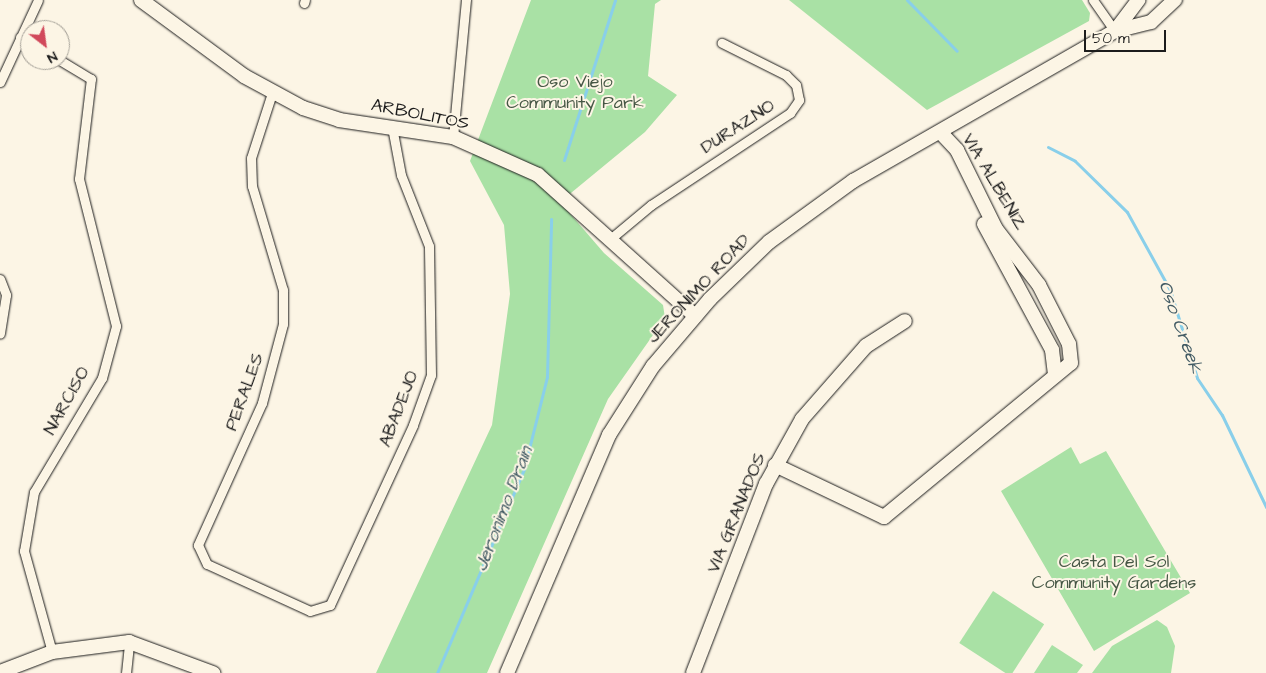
<!DOCTYPE html>
<style>
body{margin:0}
#map{position:relative;width:1266px;height:673px;overflow:hidden;background:#fcf5e5;font-family:"Architects Daughter",sans-serif}
div>[style]{position:absolute}
[style*='--x']{left:calc(var(--x)*1px);top:calc(var(--y)*1px);width:calc(var(--w)*1px);rotate:calc(var(--a)*1deg)}
.green>*{inset:0;background:#a9e1a5;transform-origin:0 0}
.stream>*{height:3px;margin:-1.5px;padding:0 1.5px;transform-origin:1.5px;border-radius:1.5px;background:#89cfea}
.roads{filter:drop-shadow(0 0 1px #1c1c1c) drop-shadow(0 0 1px #1c1c1c)}
.street>*{height:9px;margin:-4.5px;padding:0 4.5px;transform-origin:4.5px;border-radius:4.5px;background:#fcf5e5}
.secondary>*{height:14px;margin:-7px;padding:0 7px;transform-origin:7px;border-radius:7px;background:#fcf5e5}
span{translate:-50% -50%;white-space:nowrap;text-align:center;line-height:1.15;-webkit-text-stroke:4px #fcf5e5;paint-order:stroke}
.park-label{font-size:18px;color:#465745}
.street-label{font-size:18px;color:#1c1c1c}
.water-label{font-size:19px;color:#425b64;font-style:italic}
.north{position:absolute;left:20px;top:20px;width:50px;height:50px;box-sizing:border-box;background:#fcf5e5;border:1px solid #a29e95;border-radius:50%;rotate:150deg;font-size:14px;font-weight:700;line-height:20px;text-align:center;color:#1c1c1c}
.north::after{content:'';display:block;margin:auto;width:18px;height:22px;background:#d1495b;clip-path:polygon(50% 0,100% 100%,50% 72%,0 100%)}
.scale{position:absolute;left:1084px;top:30px;width:82px;height:22px;box-sizing:border-box;border:2px solid #1c1c1c;border-top:0;padding-left:6px;font-size:15px;line-height:18px;white-space:nowrap;color:#1c1c1c;-webkit-text-stroke:4px #fcf5e5;paint-order:stroke}
</style>
<div id="map">
<div class="green">
<div style="clip-path:polygon(531px 0,661px 0,655px 4px,648px 76px,677px 95px,645px 132px,560px 202px,604px 253px,663px 305px,665px 318px,608px 399px,487px 673px,376px 673px,492px 425px,510px 294px,504px 225px,470px 161px)"></div>
<div style="clip-path:polygon(789px 0,1082px 0,1090px 13px,1089px 21px,927px 110px)"></div>
<div style="clip-path:polygon(1071px 447px,1080px 464px,1106px 451px,1190px 593px,1094px 651px,1001px 491px)"></div>
<div style="left:993px;top:591px;width:61px;height:62px;rotate:33deg"></div>
<div style="clip-path:polygon(1157px 620px,1167px 627px,1175px 646px,1171px 673px,1092px 673px,1112px 646px)"></div>
<div style="clip-path:polygon(1052px 645px,1083px 665px,1077px 673px,1034px 673px)"></div>
</div>
<div class="stream">
<div style="--x:907;--y:0;--w:71;--a:45.6"></div>
<div style="--x:1048;--y:147;--w:30;--a:27"></div>
<div style="--x:1075;--y:161;--w:73;--a:44.4"></div>
<div style="--x:1127;--y:212;--w:89;--a:61.1"></div>
<div style="--x:1170;--y:290;--w:92;--a:72.9"></div>
<div style="--x:1197;--y:378;--w:45;--a:56"></div>
<div style="--x:1222;--y:415;--w:102;--a:64.4"></div>
<div style="--x:564;--y:160;--w:168;--a:-72.3"></div>
<div style="--x:437;--y:673;--w:222;--a:-66.9"></div>
<div style="--x:524;--y:469;--w:95;--a:-76"></div>
<div style="--x:547;--y:377;--w:158;--a:-88.5"></div>
</div>
<div class="roads">
<div class="street">
<div style="--x:1093;--y:0;--w:38;--a:55"></div>
<div style="--x:304;--y:3;--w:3;--a:-72"></div>
<div style="--x:20;--y:37;--w:12;--a:31"></div>
<div style="--x:0;--y:82;--w:90;--a:-65.1"></div>
<div style="--x:272;--y:93;--w:68;--a:107.9"></div>
<div style="--x:251;--y:158;--w:28;--a:88"></div>
<div style="--x:252;--y:186;--w:109;--a:73.4"></div>
<div style="--x:283;--y:290;--w:34;--a:90"></div>
<div style="--x:283;--y:324;--w:82;--a:104.9"></div>
<div style="--x:262;--y:403;--w:156;--a:114.3"></div>
<div style="--x:198;--y:545;--w:21;--a:65"></div>
<div style="--x:207;--y:564;--w:113;--a:24.5"></div>
<div style="--x:310;--y:611;--w:21;--a:-17"></div>
<div style="--x:330;--y:605;--w:198;--a:-65.2"></div>
<div style="--x:413;--y:425;--w:53;--a:-70.2"></div>
<div style="--x:431;--y:375;--w:129;--a:-90.9"></div>
<div style="--x:429;--y:246;--w:76;--a:-111.5"></div>
<div style="--x:401;--y:175;--w:49;--a:-100.6"></div>
<div style="--x:453;--y:137;--w:138;--a:-84.6"></div>
<div style="--x:609;--y:240;--w:55;--a:-39.8"></div>
<div style="--x:651;--y:205;--w:167;--a:-33.5"></div>
<div style="--x:790;--y:113;--w:16;--a:-55"></div>
<div style="--x:799;--y:100;--w:15;--a:-101"></div>
<div style="--x:796;--y:85;--w:14;--a:-135"></div>
<div style="--x:786;--y:75;--w:72;--a:-153.4"></div>
<div style="--x:0;--y:279;--w:17;--a:69"></div>
<div style="--x:6;--y:295;--w:39;--a:99"></div>
<div style="--x:52;--y:652;--w:105;--a:-105.5"></div>
<div style="--x:24;--y:551;--w:60;--a:-80.4"></div>
<div style="--x:34;--y:492;--w:133;--a:-59.2"></div>
<div style="--x:102;--y:378;--w:54;--a:-74.9"></div>
<div style="--x:116;--y:326;--w:152;--a:-104.1"></div>
<div style="--x:79;--y:179;--w:101;--a:-83.2"></div>
<div style="--x:91;--y:79;--w:37;--a:-149"></div>
<div style="--x:126;--y:673;--w:31;--a:-84"></div>
</div>
<div class="secondary">
<div style="--x:141;--y:0;--w:128;--a:36.4"></div>
<div style="--x:244;--y:76;--w:67;--a:28.5"></div>
<div style="--x:303;--y:108;--w:38;--a:18"></div>
<div style="--x:339;--y:120;--w:115;--a:8.5"></div>
<div style="--x:453;--y:137;--w:93;--a:24.1"></div>
<div style="--x:538;--y:175;--w:211;--a:41.9"></div>
<div style="--x:1115;--y:31;--w:39;--a:-53"></div>
<div style="--x:984;--y:224;--w:143;--a:61.6"></div>
<div style="--x:1052;--y:350;--w:24;--a:83"></div>
<div style="--x:775;--y:465;--w:121;--a:25.5"></div>
<div style="--x:884;--y:517;--w:242;--a:-39.5"></div>
<div style="--x:1071;--y:363;--w:19;--a:-96"></div>
<div style="--x:1069;--y:344;--w:66;--a:-117"></div>
<div style="--x:1039;--y:285;--w:71;--a:-127.5"></div>
<div style="--x:996;--y:229;--w:88;--a:-116.3"></div>
<div style="--x:957;--y:150;--w:23;--a:-133"></div>
<div style="--x:0;--y:672;--w:56;--a:-21"></div>
<div style="--x:52;--y:652;--w:78;--a:-7.4"></div>
<div style="--x:129;--y:642;--w:90;--a:20.3"></div>
<div style="--x:507;--y:673;--w:259;--a:-66.8"></div>
<div style="--x:609;--y:435;--w:82;--a:-57.5"></div>
<div style="--x:653;--y:366;--w:88;--a:-49.6"></div>
<div style="--x:710;--y:299;--w:82;--a:-44"></div>
<div style="--x:769;--y:242;--w:104;--a:-36"></div>
<div style="--x:853;--y:181;--w:302;--a:-29.8"></div>
<div style="--x:1115;--y:31;--w:37;--a:-14"></div>
<div style="--x:1151;--y:22;--w:33;--a:-43"></div>
<div style="--x:693;--y:673;--w:203;--a:-68.9"></div>
<div style="--x:766;--y:484;--w:74;--a:-61"></div>
<div style="--x:802;--y:419;--w:97;--a:-48.8"></div>
<div style="--x:866;--y:346;--w:46;--a:-32.7"></div>
</div>
</div>
<div class="park-label">
<span style="left:575px;top:93px">Oso Viejo<br>Community Park</span>
<span style="left:1114px;top:573px">Casta Del Sol<br>Community Gardens</span>
</div>
<div class="street-label">
<span style="left:420px;top:115px;rotate:11deg">ARBOLITOS</span>
<span style="left:738px;top:127px;rotate:-33deg">DURAZNO</span>
<span style="left:994px;top:182px;rotate:59deg">VIA ALBENIZ</span>
<span style="left:699px;top:289px;rotate:-47deg">JERONIMO ROAD</span>
<span style="left:245px;top:392px;rotate:-70deg">PERALES</span>
<span style="left:67px;top:401px;rotate:-61deg">NARCISO</span>
<span style="left:399px;top:409px;rotate:-69deg">ABADEJO</span>
<span style="left:737px;top:513px;rotate:-68deg">VIA GRANADOS</span>
</div>
<div class="water-label">
<span style="left:1180px;top:327px;rotate:70deg">Oso Creek</span>
<span style="left:504px;top:509px;rotate:-69deg">Jeronimo Drain</span>
</div>
<div class="north">N</div>
<div class="scale">50 m</div>
</div>
